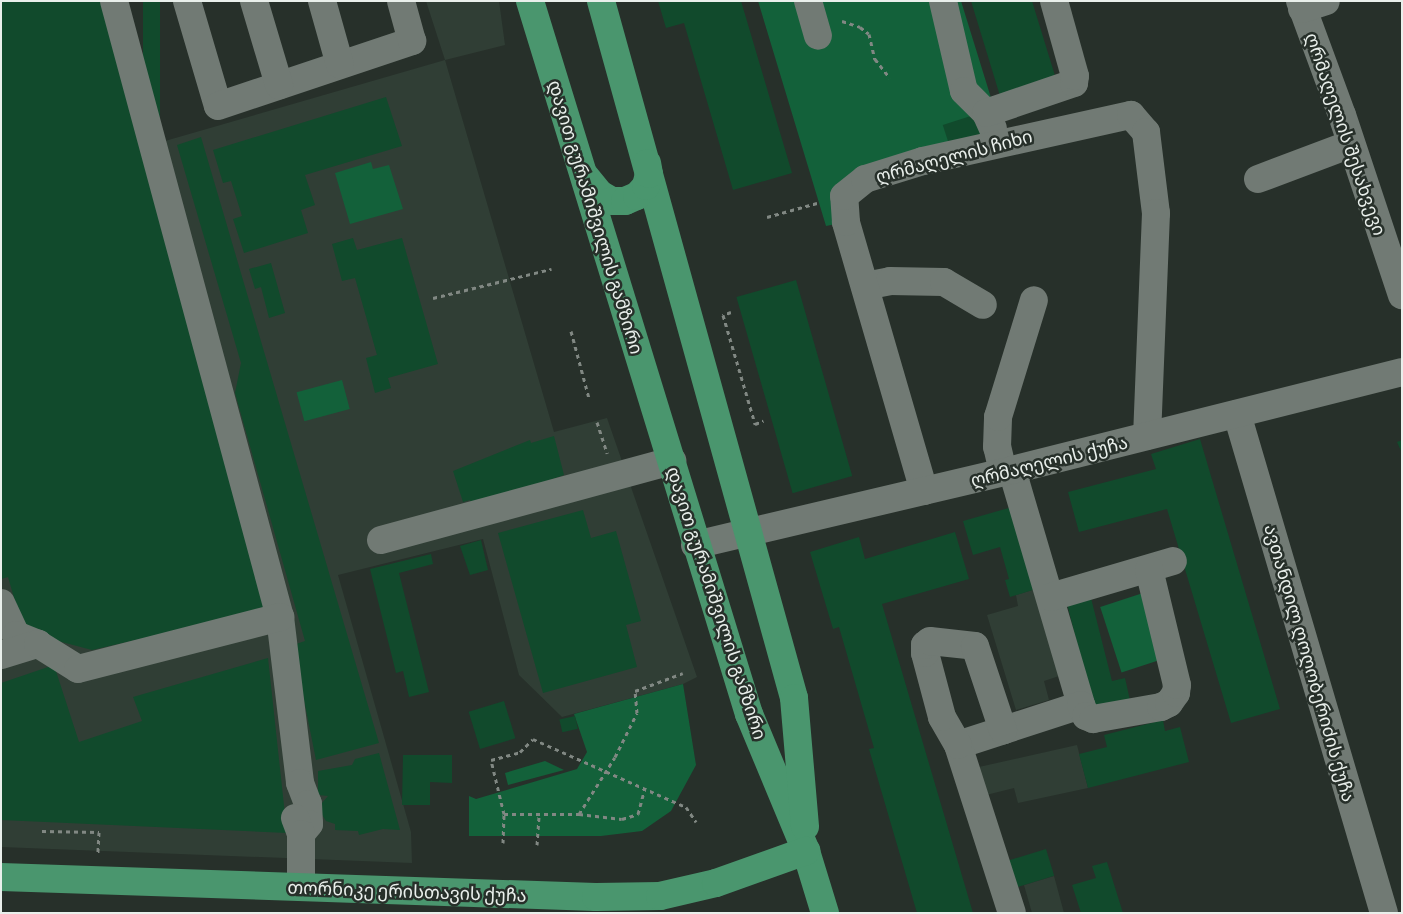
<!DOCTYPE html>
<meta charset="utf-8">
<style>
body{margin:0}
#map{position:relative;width:1403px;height:914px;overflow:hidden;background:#27302a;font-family:Manrope,"Noto Sans Georgian",sans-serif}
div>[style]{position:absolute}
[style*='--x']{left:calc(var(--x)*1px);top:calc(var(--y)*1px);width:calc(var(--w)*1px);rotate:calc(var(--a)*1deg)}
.built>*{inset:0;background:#303e35}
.green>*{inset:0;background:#13613a;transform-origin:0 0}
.building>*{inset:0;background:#114a2c;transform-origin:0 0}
.path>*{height:3px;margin-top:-1.5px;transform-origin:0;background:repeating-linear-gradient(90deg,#818883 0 4px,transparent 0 8px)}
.minor>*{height:28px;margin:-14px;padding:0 14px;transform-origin:14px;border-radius:14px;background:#717a74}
.major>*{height:28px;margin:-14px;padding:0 14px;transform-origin:14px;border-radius:14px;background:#4a966e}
span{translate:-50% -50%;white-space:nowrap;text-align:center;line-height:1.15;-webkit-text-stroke:5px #27302a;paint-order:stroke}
.street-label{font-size:18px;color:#e9efeb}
.frame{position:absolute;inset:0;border:2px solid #e9efeb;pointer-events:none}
</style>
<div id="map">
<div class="built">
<div style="clip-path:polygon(1px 1px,165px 141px,445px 60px,426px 1px,499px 1px,505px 45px,445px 60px,554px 432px,607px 418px,697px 677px,683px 684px,562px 717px,519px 675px,483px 539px,338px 575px,411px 832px,412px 863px,1px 847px)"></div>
<div style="clip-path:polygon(1039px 588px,1065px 674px,1044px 681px,1049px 700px,1016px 710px,987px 615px,1018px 606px,1016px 595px)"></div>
<div style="clip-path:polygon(1077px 745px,1088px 788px,1018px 803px,1014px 788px,986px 795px,979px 767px)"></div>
<div style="clip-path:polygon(1054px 876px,1064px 913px,1032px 913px,1024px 885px)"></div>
</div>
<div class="green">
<div style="clip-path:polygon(758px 1px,961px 1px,1005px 143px,860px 193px,846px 222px,826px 226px)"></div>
<div style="clip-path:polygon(371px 162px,373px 169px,389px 165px,403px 209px,350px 224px,335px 173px)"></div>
<div style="left:342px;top:380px;width:30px;height:47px;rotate:75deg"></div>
<div style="left:1143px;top:593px;width:69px;height:45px;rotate:72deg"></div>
<div style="clip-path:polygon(683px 684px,696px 765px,671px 811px,642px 831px,601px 836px,469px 836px,469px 796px,476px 799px,577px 769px,587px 752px,574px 714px)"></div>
<div style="clip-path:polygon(545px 761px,564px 770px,508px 785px,505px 773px)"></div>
</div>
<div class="building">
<div style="clip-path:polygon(1px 1px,103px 1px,270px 609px,92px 650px,24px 632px,8px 577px,1px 579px)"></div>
<div style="left:143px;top:1px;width:17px;height:119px"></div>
<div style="clip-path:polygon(658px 1px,741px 1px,792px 173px,733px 190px,684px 23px,666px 28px)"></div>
<div style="clip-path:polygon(971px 1px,1032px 1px,1056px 79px,1000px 96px)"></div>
<div style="clip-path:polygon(386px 97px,402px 146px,305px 175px,315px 205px,301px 210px,308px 233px,244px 253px,233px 219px,242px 216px,231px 181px,223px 183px,213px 150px)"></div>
<div style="left:977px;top:114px;width:26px;height:36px;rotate:72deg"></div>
<div style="clip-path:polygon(201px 137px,379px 743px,316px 760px,293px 645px,305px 641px,235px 393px,241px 363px,177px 145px)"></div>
<div style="clip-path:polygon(353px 238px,357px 250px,402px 238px,438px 364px,388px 378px,391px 388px,375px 393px,366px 358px,377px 355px,355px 278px,342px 281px,332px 244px)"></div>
<div style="clip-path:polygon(271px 263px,285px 313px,269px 318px,261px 287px,255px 289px,249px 269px)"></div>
<div style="left:796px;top:280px;width:204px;height:62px;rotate:74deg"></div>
<div style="clip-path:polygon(554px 436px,564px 475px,473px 508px,470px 500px,463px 502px,453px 471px,530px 440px,531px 443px)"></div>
<div style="clip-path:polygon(1200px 439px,1280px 709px,1231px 723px,1167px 509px,1079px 532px,1068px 492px,1156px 469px,1151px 454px)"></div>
<div style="clip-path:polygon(1402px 440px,1402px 453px,1397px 442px)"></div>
<div style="clip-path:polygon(1012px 507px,1039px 588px,1010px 597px,1005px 580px,1009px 579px,1000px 547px,973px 555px,963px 521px)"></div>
<div style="clip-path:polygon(583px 510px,591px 538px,616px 531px,641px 621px,626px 625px,637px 667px,543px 693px,498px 533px)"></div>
<div style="clip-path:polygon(955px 532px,969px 579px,882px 604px,973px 913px,917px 913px,869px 749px,874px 748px,839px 627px,833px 629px,810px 552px,859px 537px,865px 559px)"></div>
<div style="clip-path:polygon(481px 540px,488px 570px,470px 575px,460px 546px)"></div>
<div style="clip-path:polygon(431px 554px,433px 564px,399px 573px,429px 692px,409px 697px,403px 671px,396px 673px,370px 569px)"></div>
<div style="clip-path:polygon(1091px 598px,1112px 681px,1125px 678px,1130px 700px,1094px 709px,1067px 604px)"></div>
<div style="clip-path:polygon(268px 658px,287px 833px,1px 820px,1px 683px,54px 665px,79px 742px,142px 721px,133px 697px)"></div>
<div style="left:504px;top:701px;width:39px;height:37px;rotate:73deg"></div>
<div style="left:575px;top:716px;width:13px;height:16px;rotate:77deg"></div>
<div style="clip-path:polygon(1163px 720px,1165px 731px,1180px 727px,1189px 762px,1088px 788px,1079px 754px,1107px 747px,1104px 735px)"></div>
<div style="clip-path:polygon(379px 753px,400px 830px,383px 829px,359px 835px,358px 831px,335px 830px,335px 824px,326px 821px,321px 813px,322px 803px,328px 796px,318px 795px,318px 771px,352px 765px,355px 759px)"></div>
<div style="clip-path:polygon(403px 755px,452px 755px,452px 783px,430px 782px,430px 805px,402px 805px)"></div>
<div style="left:1046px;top:849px;width:28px;height:41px;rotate:73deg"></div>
<div style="clip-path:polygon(1107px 862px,1123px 913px,1081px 913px,1072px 885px,1096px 878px,1092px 866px)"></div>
</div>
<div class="path">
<div style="--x:842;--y:21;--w:19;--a:18"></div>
<div style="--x:860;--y:27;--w:11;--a:38"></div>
<div style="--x:869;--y:34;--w:26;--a:77"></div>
<div style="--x:875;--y:59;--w:24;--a:52"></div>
<div style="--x:767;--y:217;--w:52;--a:-15.6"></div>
<div style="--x:433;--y:298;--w:122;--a:-13.8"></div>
<div style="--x:731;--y:312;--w:9;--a:159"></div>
<div style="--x:723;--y:315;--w:114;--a:73.6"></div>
<div style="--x:755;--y:424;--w:9;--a:-21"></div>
<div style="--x:571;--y:331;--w:69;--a:75"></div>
<div style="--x:597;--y:422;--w:33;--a:72"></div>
<div style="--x:504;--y:814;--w:75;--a:0"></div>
<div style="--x:579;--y:814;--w:67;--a:-57.7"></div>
<div style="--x:615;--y:757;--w:49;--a:-63.4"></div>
<div style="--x:637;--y:713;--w:22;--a:-95"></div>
<div style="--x:635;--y:691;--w:51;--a:-20.6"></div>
<div style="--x:579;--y:814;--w:43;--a:6.6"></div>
<div style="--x:622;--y:819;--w:17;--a:-17"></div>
<div style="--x:638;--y:814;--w:27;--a:-75"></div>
<div style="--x:42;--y:831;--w:57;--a:1"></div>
<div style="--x:99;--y:832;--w:21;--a:93"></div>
<div style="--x:503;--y:843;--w:29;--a:-88"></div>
<div style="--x:504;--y:814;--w:56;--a:-103.5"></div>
<div style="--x:491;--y:760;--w:30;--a:-15"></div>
<div style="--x:520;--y:752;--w:18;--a:-45"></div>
<div style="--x:533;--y:739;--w:167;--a:24"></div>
<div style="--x:686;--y:807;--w:18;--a:56"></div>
<div style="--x:537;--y:845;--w:30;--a:-86"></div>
</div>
<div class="minor">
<div style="--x:114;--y:1;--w:638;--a:74.92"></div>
<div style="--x:280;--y:617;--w:167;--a:83.1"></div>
<div style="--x:300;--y:783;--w:22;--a:69"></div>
<div style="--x:308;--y:804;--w:20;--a:87"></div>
<div style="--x:309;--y:824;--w:13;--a:129"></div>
<div style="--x:187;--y:1;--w:109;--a:73.6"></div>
<div style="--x:218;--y:106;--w:205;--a:-18.5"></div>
<div style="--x:412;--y:41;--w:41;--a:-105.4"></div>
<div style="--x:254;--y:1;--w:88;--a:73.4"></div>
<div style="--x:322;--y:1;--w:66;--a:74.3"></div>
<div style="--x:808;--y:1;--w:36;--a:74"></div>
<div style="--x:943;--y:1;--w:92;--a:76.9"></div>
<div style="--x:964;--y:91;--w:31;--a:45"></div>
<div style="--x:986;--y:113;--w:17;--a:66"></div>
<div style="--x:1300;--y:1;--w:121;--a:69.8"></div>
<div style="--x:1342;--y:115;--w:190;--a:71.6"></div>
<div style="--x:1302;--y:9;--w:25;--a:-18"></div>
<div style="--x:986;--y:113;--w:93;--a:-18.8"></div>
<div style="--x:1074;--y:83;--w:7;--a:-82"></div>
<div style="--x:1075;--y:76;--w:78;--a:-105.6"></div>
<div style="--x:1258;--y:179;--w:99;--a:-20.6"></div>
<div style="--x:865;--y:286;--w:25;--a:-11"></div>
<div style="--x:890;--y:281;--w:54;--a:1.1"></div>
<div style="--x:944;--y:282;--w:45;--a:30.5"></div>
<div style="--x:1237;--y:414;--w:520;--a:73.59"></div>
<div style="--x:1012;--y:470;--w:245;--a:73.6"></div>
<div style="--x:1081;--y:705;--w:129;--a:162"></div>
<div style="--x:958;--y:745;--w:176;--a:72.2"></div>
<div style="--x:1003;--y:472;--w:26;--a:-103"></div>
<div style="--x:997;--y:447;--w:30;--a:-88"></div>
<div style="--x:998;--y:417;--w:122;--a:-72.9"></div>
<div style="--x:924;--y:491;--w:280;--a:-106.2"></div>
<div style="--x:846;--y:222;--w:26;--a:-94"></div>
<div style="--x:844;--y:196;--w:27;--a:-39"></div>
<div style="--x:865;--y:179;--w:61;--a:-17.2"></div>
<div style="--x:923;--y:161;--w:213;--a:-12.5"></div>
<div style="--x:1131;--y:115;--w:23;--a:49"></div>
<div style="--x:1146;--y:132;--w:82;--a:83"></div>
<div style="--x:1156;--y:213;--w:223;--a:92.3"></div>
<div style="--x:381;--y:540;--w:302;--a:-15.2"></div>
<div style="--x:695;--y:545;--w:326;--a:-13.3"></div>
<div style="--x:1012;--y:470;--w:402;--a:-14.1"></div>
<div style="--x:1051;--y:597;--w:127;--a:-16.4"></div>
<div style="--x:1;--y:603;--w:35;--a:65"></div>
<div style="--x:16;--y:635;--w:24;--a:22"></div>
<div style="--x:1;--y:655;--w:39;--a:-17"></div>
<div style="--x:38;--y:644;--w:47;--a:32"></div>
<div style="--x:78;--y:669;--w:209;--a:-14.4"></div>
<div style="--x:1081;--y:705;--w:12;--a:66"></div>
<div style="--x:1086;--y:716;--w:8;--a:23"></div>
<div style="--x:1093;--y:719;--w:69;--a:-10"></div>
<div style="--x:1161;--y:707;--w:9;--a:-27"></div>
<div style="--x:1169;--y:703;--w:12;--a:-55"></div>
<div style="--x:1176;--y:693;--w:8;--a:-83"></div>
<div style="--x:1177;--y:685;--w:119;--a:-103.6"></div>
<div style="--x:958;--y:745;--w:32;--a:-120"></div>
<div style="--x:942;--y:717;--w:66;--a:-104.9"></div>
<div style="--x:925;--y:653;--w:8;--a:-90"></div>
<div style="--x:925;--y:645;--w:6;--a:-39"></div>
<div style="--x:930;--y:641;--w:45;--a:6.3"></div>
<div style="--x:975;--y:646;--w:89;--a:71.6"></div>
<div style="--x:295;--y:818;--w:17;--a:69"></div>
<div style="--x:301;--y:834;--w:53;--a:90"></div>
</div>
<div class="major">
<div style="--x:530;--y:1;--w:746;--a:72.93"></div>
<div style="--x:749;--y:714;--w:148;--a:67.4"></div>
<div style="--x:806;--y:851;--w:65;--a:73"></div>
<div style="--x:601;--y:1;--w:723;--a:74.52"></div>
<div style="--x:794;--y:698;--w:129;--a:85.1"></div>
<div style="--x:586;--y:177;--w:22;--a:51"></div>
<div style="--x:600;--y:194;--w:14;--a:30"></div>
<div style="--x:612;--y:201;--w:13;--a:0"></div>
<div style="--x:625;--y:201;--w:13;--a:-23"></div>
<div style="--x:637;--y:196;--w:13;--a:-48"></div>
<div style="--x:646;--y:186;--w:12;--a:-76"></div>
<div style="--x:649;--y:174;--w:11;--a:-100"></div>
<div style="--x:1;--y:877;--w:595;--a:1.93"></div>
<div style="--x:596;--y:897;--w:64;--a:-0.9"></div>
<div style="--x:660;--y:896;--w:57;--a:-13.1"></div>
<div style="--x:716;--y:883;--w:96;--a:-19.6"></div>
</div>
<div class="street-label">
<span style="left:1346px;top:134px;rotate:71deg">ღრმაღელის შესახვევი</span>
<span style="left:954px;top:156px;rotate:-15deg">ღრმაღელის ჩიხი</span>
<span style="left:596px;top:217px;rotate:73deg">დავით გურამიშვილის გამზირი</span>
<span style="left:1049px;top:461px;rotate:-14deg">ღრმაღელის ქუჩა</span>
<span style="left:717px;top:603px;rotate:72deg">დავით გურამიშვილის გამზირი</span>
<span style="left:1310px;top:663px;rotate:74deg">ავთანდილ ღოღობერიძის ქუჩა</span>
<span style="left:407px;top:891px;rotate:2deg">თორნიკე ერისთავის ქუჩა</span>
</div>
<div class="frame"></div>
</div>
